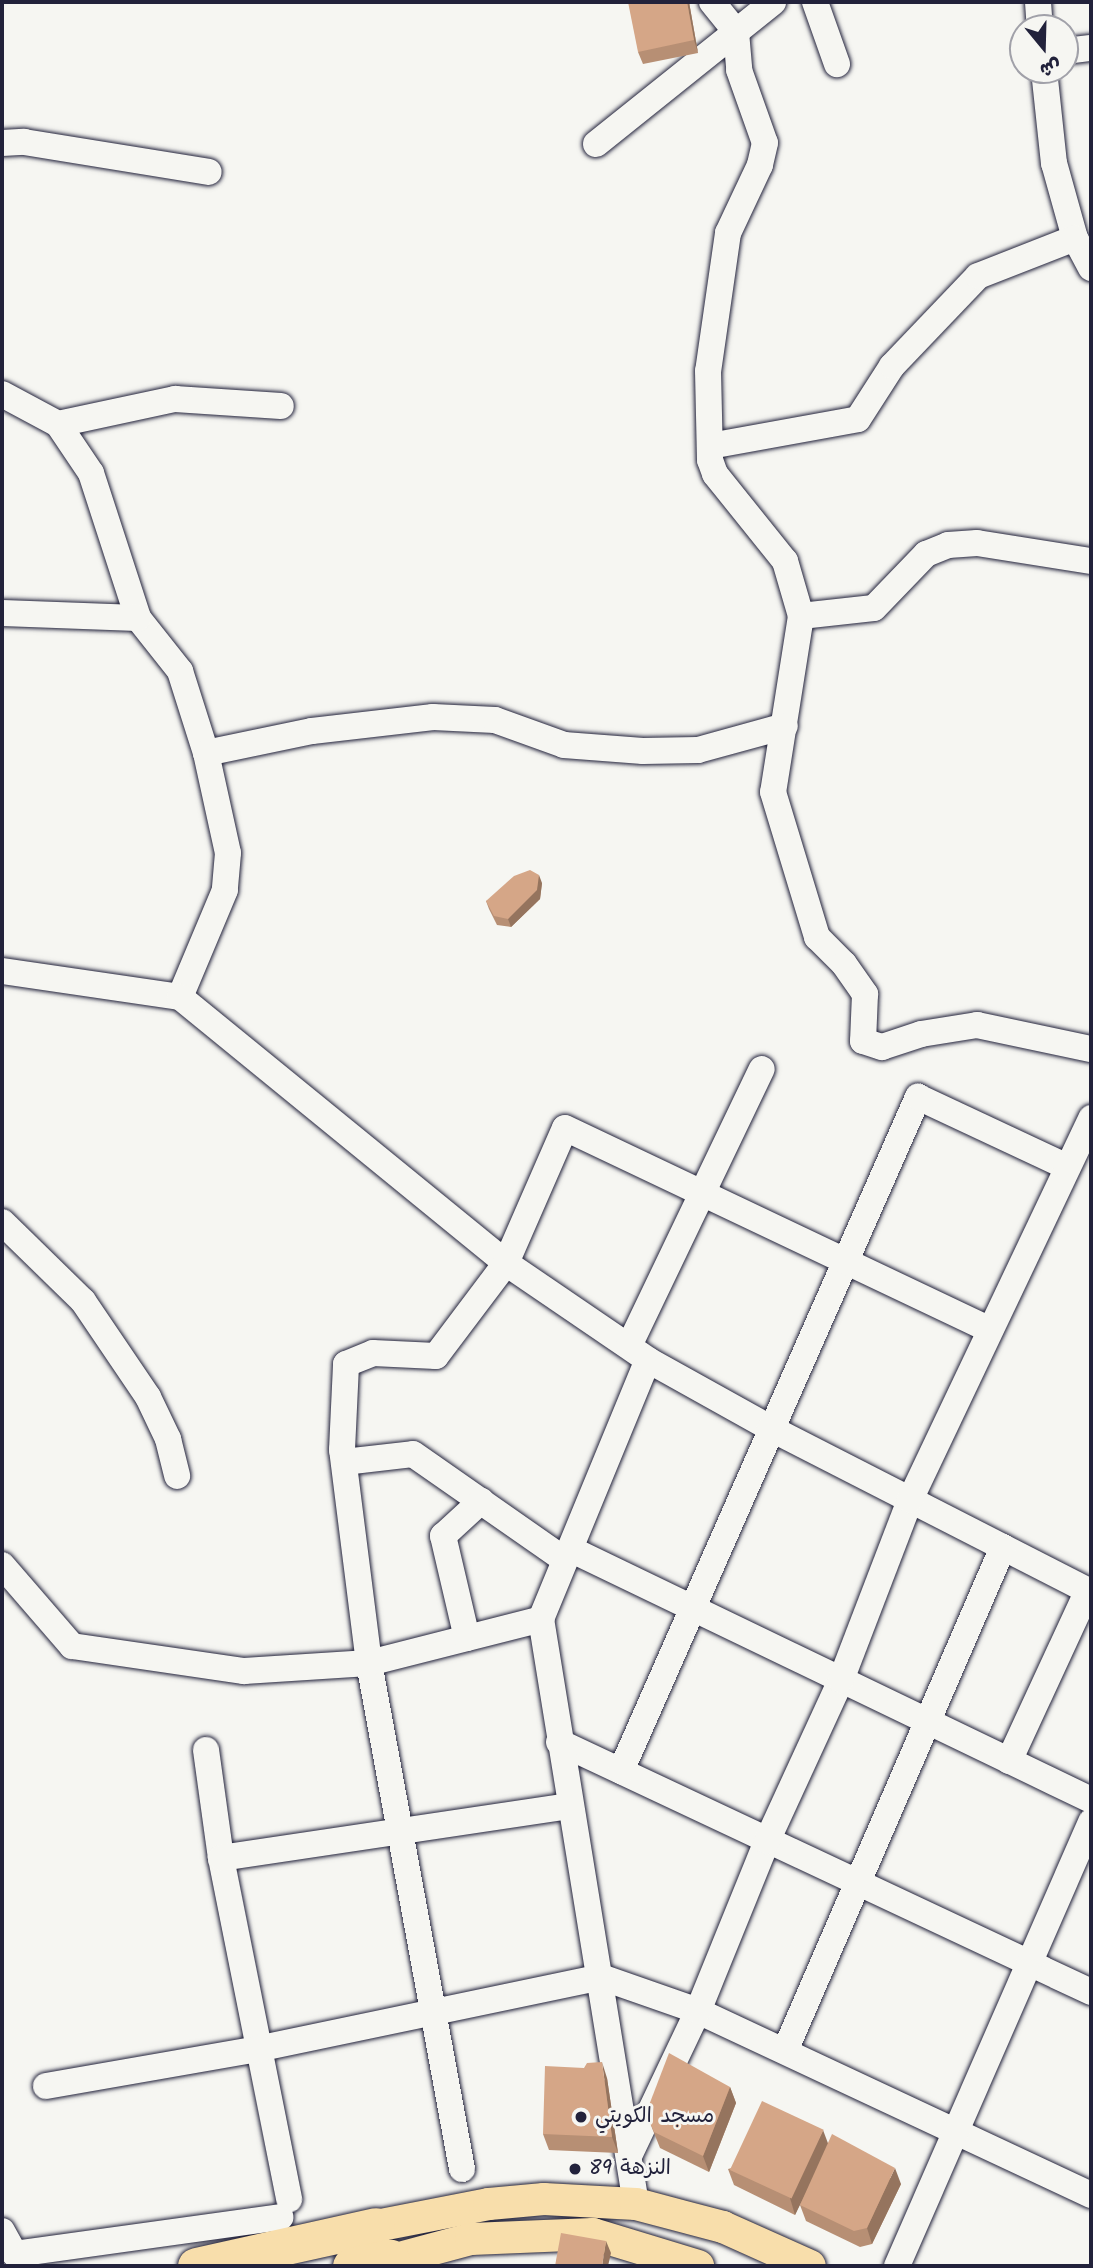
<!DOCTYPE html>
<meta charset="utf-8">
<style>
body{margin:0}
#map{position:relative;width:1093px;height:2268px;overflow:hidden;background:#f6f6f2;font-family:Kalam,"Playpen Sans Arabic",sans-serif}
div>[style]{position:absolute}
[style*='--x']{left:calc(var(--x)*1px);top:calc(var(--y)*1px);width:calc(var(--w)*1px);rotate:calc(var(--a)*1deg)}
.roads{filter:drop-shadow(0 0 2px #22223b) drop-shadow(0 0 2px #22223b)}
.minor>*{height:26px;margin:-13px;padding:0 13px;transform-origin:13px;border-radius:13px;background:#f6f6f2}
.major>*{height:32px;margin:-16px;padding:0 16px;transform-origin:16px;border-radius:16px;background:#f8deab}
.highway>*{height:37px;margin:-18.5px;padding:0 18.5px;transform-origin:18.5px;border-radius:18.5px;background:#f8deab}
.wall>*{inset:0;background:#b78f74}
.shaded-wall>*{inset:0;background:#95745e}
.building>*{inset:0;background:#d5a687;transform-origin:0 0}
.dots>*{width:19px;height:19px;translate:-50% -50%;box-sizing:border-box;border:4px solid #f6f6f2;border-radius:50%}
span{translate:-50% -50%;white-space:nowrap;text-align:center;line-height:1.15;-webkit-text-stroke:6px #f6f6f2;paint-order:stroke}
.poi-label{font-size:21px;color:#22223b}
.left{translate:0 -50%;text-align:left}
.frame{position:absolute;inset:0;border:4px solid #22223b;pointer-events:none}
.north{position:absolute;left:1009px;top:14px;width:70px;height:70px;box-sizing:border-box;background:#f6f6f2;border:2px solid #a1a1a9;border-radius:50%;rotate:161deg;font-size:19px;font-weight:700;line-height:28px;text-align:center;color:#22223b}
.north::after{content:'';display:block;margin:auto;width:24px;height:32px;background:#22223b;clip-path:polygon(50% 0,100% 100%,50% 72%,0 100%)}
</style>
<div id="map">
<div class="roads">
<div class="minor">
<div style="--x:712;--y:2;--w:38;--a:51"></div>
<div style="--x:736;--y:32;--w:38;--a:85"></div>
<div style="--x:739;--y:70;--w:77;--a:70.4"></div>
<div style="--x:765;--y:143;--w:23;--a:103"></div>
<div style="--x:760;--y:165;--w:75;--a:115.2"></div>
<div style="--x:728;--y:233;--w:139;--a:98.2"></div>
<div style="--x:708;--y:371;--w:89;--a:88.7"></div>
<div style="--x:710;--y:460;--w:15;--a:70"></div>
<div style="--x:715;--y:474;--w:112;--a:51.2"></div>
<div style="--x:785;--y:561;--w:57;--a:73.8"></div>
<div style="--x:801;--y:616;--w:178;--a:99"></div>
<div style="--x:773;--y:792;--w:152;--a:73.1"></div>
<div style="--x:817;--y:937;--w:38;--a:45"></div>
<div style="--x:844;--y:964;--w:37;--a:55"></div>
<div style="--x:865;--y:994;--w:47;--a:92.4"></div>
<div style="--x:863;--y:1041;--w:20;--a:18"></div>
<div style="--x:882;--y:1047;--w:41;--a:-18.4"></div>
<div style="--x:921;--y:1034;--w:57;--a:-9.1"></div>
<div style="--x:977;--y:1025;--w:116;--a:11.9"></div>
<div style="--x:815;--y:2;--w:66;--a:70.5"></div>
<div style="--x:1038;--y:2;--w:26;--a:86"></div>
<div style="--x:1065;--y:51;--w:26;--a:-7"></div>
<div style="--x:1044;--y:70;--w:94;--a:83.9"></div>
<div style="--x:1054;--y:163;--w:78;--a:74.4"></div>
<div style="--x:1075;--y:238;--w:34;--a:62"></div>
<div style="--x:2;--y:143;--w:22;--a:-3"></div>
<div style="--x:24;--y:142;--w:187;--a:9.2"></div>
<div style="--x:596;--y:144;--w:227;--a:-38.7"></div>
<div style="--x:2;--y:394;--w:64;--a:28.2"></div>
<div style="--x:58;--y:424;--w:59;--a:56"></div>
<div style="--x:91;--y:473;--w:152;--a:72"></div>
<div style="--x:138;--y:618;--w:68;--a:51.6"></div>
<div style="--x:180;--y:671;--w:86;--a:72.4"></div>
<div style="--x:206;--y:753;--w:102;--a:77.6"></div>
<div style="--x:228;--y:853;--w:37;--a:95"></div>
<div style="--x:225;--y:890;--w:116;--a:112.8"></div>
<div style="--x:58;--y:424;--w:120;--a:-12.1"></div>
<div style="--x:175;--y:399;--w:106;--a:3.8"></div>
<div style="--x:710;--y:446;--w:150;--a:-10.3"></div>
<div style="--x:858;--y:419;--w:63;--a:-57.3"></div>
<div style="--x:892;--y:366;--w:124;--a:-46.3"></div>
<div style="--x:978;--y:276;--w:104;--a:-21.4"></div>
<div style="--x:2;--y:613;--w:136;--a:2.1"></div>
<div style="--x:801;--y:616;--w:73;--a:-6.3"></div>
<div style="--x:874;--y:608;--w:75;--a:-46.1"></div>
<div style="--x:926;--y:554;--w:24;--a:-22"></div>
<div style="--x:948;--y:545;--w:29;--a:-4"></div>
<div style="--x:977;--y:543;--w:115;--a:9"></div>
<div style="--x:206;--y:753;--w:108;--a:-11.7"></div>
<div style="--x:312;--y:731;--w:122;--a:-6.6"></div>
<div style="--x:433;--y:717;--w:62;--a:2.8"></div>
<div style="--x:495;--y:720;--w:73;--a:19.9"></div>
<div style="--x:564;--y:745;--w:79;--a:4.3"></div>
<div style="--x:643;--y:751;--w:55;--a:-1"></div>
<div style="--x:698;--y:750;--w:90;--a:-15.4"></div>
<div style="--x:2;--y:971;--w:180;--a:8.3"></div>
<div style="--x:180;--y:997;--w:421;--a:39.2"></div>
<div style="--x:506;--y:1263;--w:172;--a:34.3"></div>
<div style="--x:648;--y:1360;--w:140;--a:29.1"></div>
<div style="--x:770;--y:1428;--w:360;--a:27.1"></div>
<div style="--x:2;--y:1222;--w:113;--a:44.3"></div>
<div style="--x:83;--y:1301;--w:116;--a:55.9"></div>
<div style="--x:148;--y:1397;--w:47;--a:64.5"></div>
<div style="--x:168;--y:1439;--w:38;--a:76"></div>
<div style="--x:629;--y:1346;--w:307;--a:-64.4"></div>
<div style="--x:344;--y:1462;--w:69;--a:-6.6"></div>
<div style="--x:413;--y:1454;--w:185;--a:34.9"></div>
<div style="--x:570;--y:1549;--w:578;--a:25.72"></div>
<div style="--x:2;--y:1565;--w:107;--a:49.2"></div>
<div style="--x:72;--y:1646;--w:174;--a:8.3"></div>
<div style="--x:244;--y:1671;--w:125;--a:-3.7"></div>
<div style="--x:369;--y:1663;--w:178;--a:-14.3"></div>
<div style="--x:467;--y:1638;--w:105;--a:-103.2"></div>
<div style="--x:443;--y:1536;--w:52;--a:-42.6"></div>
<div style="--x:559;--y:1742;--w:588;--a:25.17"></div>
<div style="--x:206;--y:1750;--w:109;--a:82.1"></div>
<div style="--x:221;--y:1858;--w:348;--a:78.7"></div>
<div style="--x:1009;--y:1761;--w:188;--a:-65.2"></div>
<div style="--x:621;--y:1771;--w:737;--a:-66.22"></div>
<div style="--x:918;--y:1097;--w:162;--a:25.1"></div>
<div style="--x:221;--y:1858;--w:352;--a:-8.5"></div>
<div style="--x:785;--y:2051;--w:549;--a:-66.61"></div>
<div style="--x:46;--y:2086;--w:214;--a:-9.9"></div>
<div style="--x:257;--y:2049;--w:351;--a:-11.8"></div>
<div style="--x:601;--y:1977;--w:103;--a:19.3"></div>
<div style="--x:698;--y:2011;--w:434;--a:25.1"></div>
<div style="--x:630;--y:2154;--w:158;--a:-64.6"></div>
<div style="--x:698;--y:2011;--w:183;--a:-67.9"></div>
<div style="--x:767;--y:1841;--w:177;--a:-65.3"></div>
<div style="--x:841;--y:1680;--w:193;--a:-69"></div>
<div style="--x:910;--y:1500;--w:423;--a:-64.6"></div>
<div style="--x:462;--y:2169;--w:514;--a:-100.41"></div>
<div style="--x:369;--y:1663;--w:215;--a:-97.2"></div>
<div style="--x:342;--y:1450;--w:86;--a:-87.3"></div>
<div style="--x:346;--y:1364;--w:29;--a:-22"></div>
<div style="--x:373;--y:1353;--w:63;--a:2.7"></div>
<div style="--x:436;--y:1356;--w:116;--a:-53"></div>
<div style="--x:506;--y:1263;--w:147;--a:-66.4"></div>
<div style="--x:565;--y:1128;--w:468;--a:25.4"></div>
<div style="--x:636;--y:2204;--w:593;--a:-99.22"></div>
<div style="--x:541;--y:1619;--w:280;--a:-67.6"></div>
<div style="--x:2;--y:2231;--w:26;--a:61"></div>
<div style="--x:15;--y:2254;--w:268;--a:-7.9"></div>
<div style="--x:897;--y:2266;--w:485;--a:-66.4"></div>
</div>
<div class="major">
<div style="--x:376;--y:2226;--w:115;--a:-11"></div>
<div style="--x:489;--y:2204;--w:55;--a:-5.2"></div>
<div style="--x:544;--y:2199;--w:92;--a:3.1"></div>
<div style="--x:636;--y:2204;--w:90;--a:14.8"></div>
<div style="--x:723;--y:2227;--w:95;--a:24.1"></div>
<div style="--x:370;--y:2266;--w:105;--a:-15"></div>
<div style="--x:471;--y:2239;--w:122;--a:-2.3"></div>
<div style="--x:593;--y:2234;--w:110;--a:16.9"></div>
</div>
<div class="highway">
<div style="--x:196;--y:2266;--w:184;--a:-12.5"></div>
<div style="--x:351;--y:2266;--w:40;--a:-12"></div>
</div>
</div>
<div class="wall">
<div style="clip-path:polygon(689px 2px,698px 53px,643px 64px,638px 52px)"></div>
<div style="clip-path:polygon(542px 883px,540px 899px,511px 927px,497px 925px,489px 909px,486px 901px)"></div>
<div style="clip-path:polygon(607px 2078px,618px 2153px,549px 2150px,543px 2134px)"></div>
<div style="clip-path:polygon(730px 2087px,736px 2103px,709px 2172px,660px 2148px,646px 2113px)"></div>
<div style="clip-path:polygon(828px 2143px,901px 2184px,872px 2244px,860px 2247px,806px 2221px,800px 2205px,802px 2200px,795px 2215px,734px 2185px,728px 2169px)"></div>
</div>
<div class="shaded-wall">
<div style="clip-path:polygon(687px 2px,689px 2px,698px 53px,694px 40px)"></div>
<div style="clip-path:polygon(539px 875px,542px 883px,540px 899px,511px 927px,508px 919px)"></div>
<div style="clip-path:polygon(602px 2062px,607px 2078px,618px 2153px,612px 2137px)"></div>
<div style="clip-path:polygon(730px 2087px,736px 2103px,709px 2172px,703px 2156px)"></div>
<div style="clip-path:polygon(823px 2130px,829px 2146px,795px 2215px,790px 2198px)"></div>
<div style="clip-path:polygon(895px 2168px,901px 2184px,872px 2244px,867px 2228px)"></div>
<div style="clip-path:polygon(606px 2241px,611px 2253px,608px 2266px,602px 2266px)"></div>
</div>
<div class="building">
<div style="clip-path:polygon(628px 2px,687px 2px,694px 40px,638px 52px)"></div>
<div style="clip-path:polygon(530px 870px,539px 875px,537px 890px,508px 919px,494px 916px,486px 901px,514px 876px)"></div>
<div style="clip-path:polygon(669px 2053px,730px 2087px,703px 2156px,654px 2132px,646px 2113px)"></div>
<div style="clip-path:polygon(602px 2062px,612px 2137px,543px 2134px,545px 2066px,584px 2068px,587px 2063px)"></div>
<div style="left:762px;top:2101px;width:68px;height:76px;rotate:25deg"></div>
<div style="clip-path:polygon(832px 2134px,895px 2168px,867px 2228px,854px 2231px,800px 2205px)"></div>
<div style="clip-path:polygon(561px 2233px,606px 2241px,602px 2266px,555px 2266px)"></div>
</div>
<div class="dots">
<div style="left:581px;top:2117px;background:#22223b"></div>
<div style="left:575px;top:2169px;background:#22223b"></div>
</div>
<div class="poi-label">
<span class="left" style="left:595px;top:2117px">مسجد الكويتي</span>
<span class="left" style="left:589px;top:2169px">النزهة 89</span>
</div>
<div class="frame"></div>
<div class="north">ش</div>
</div>
